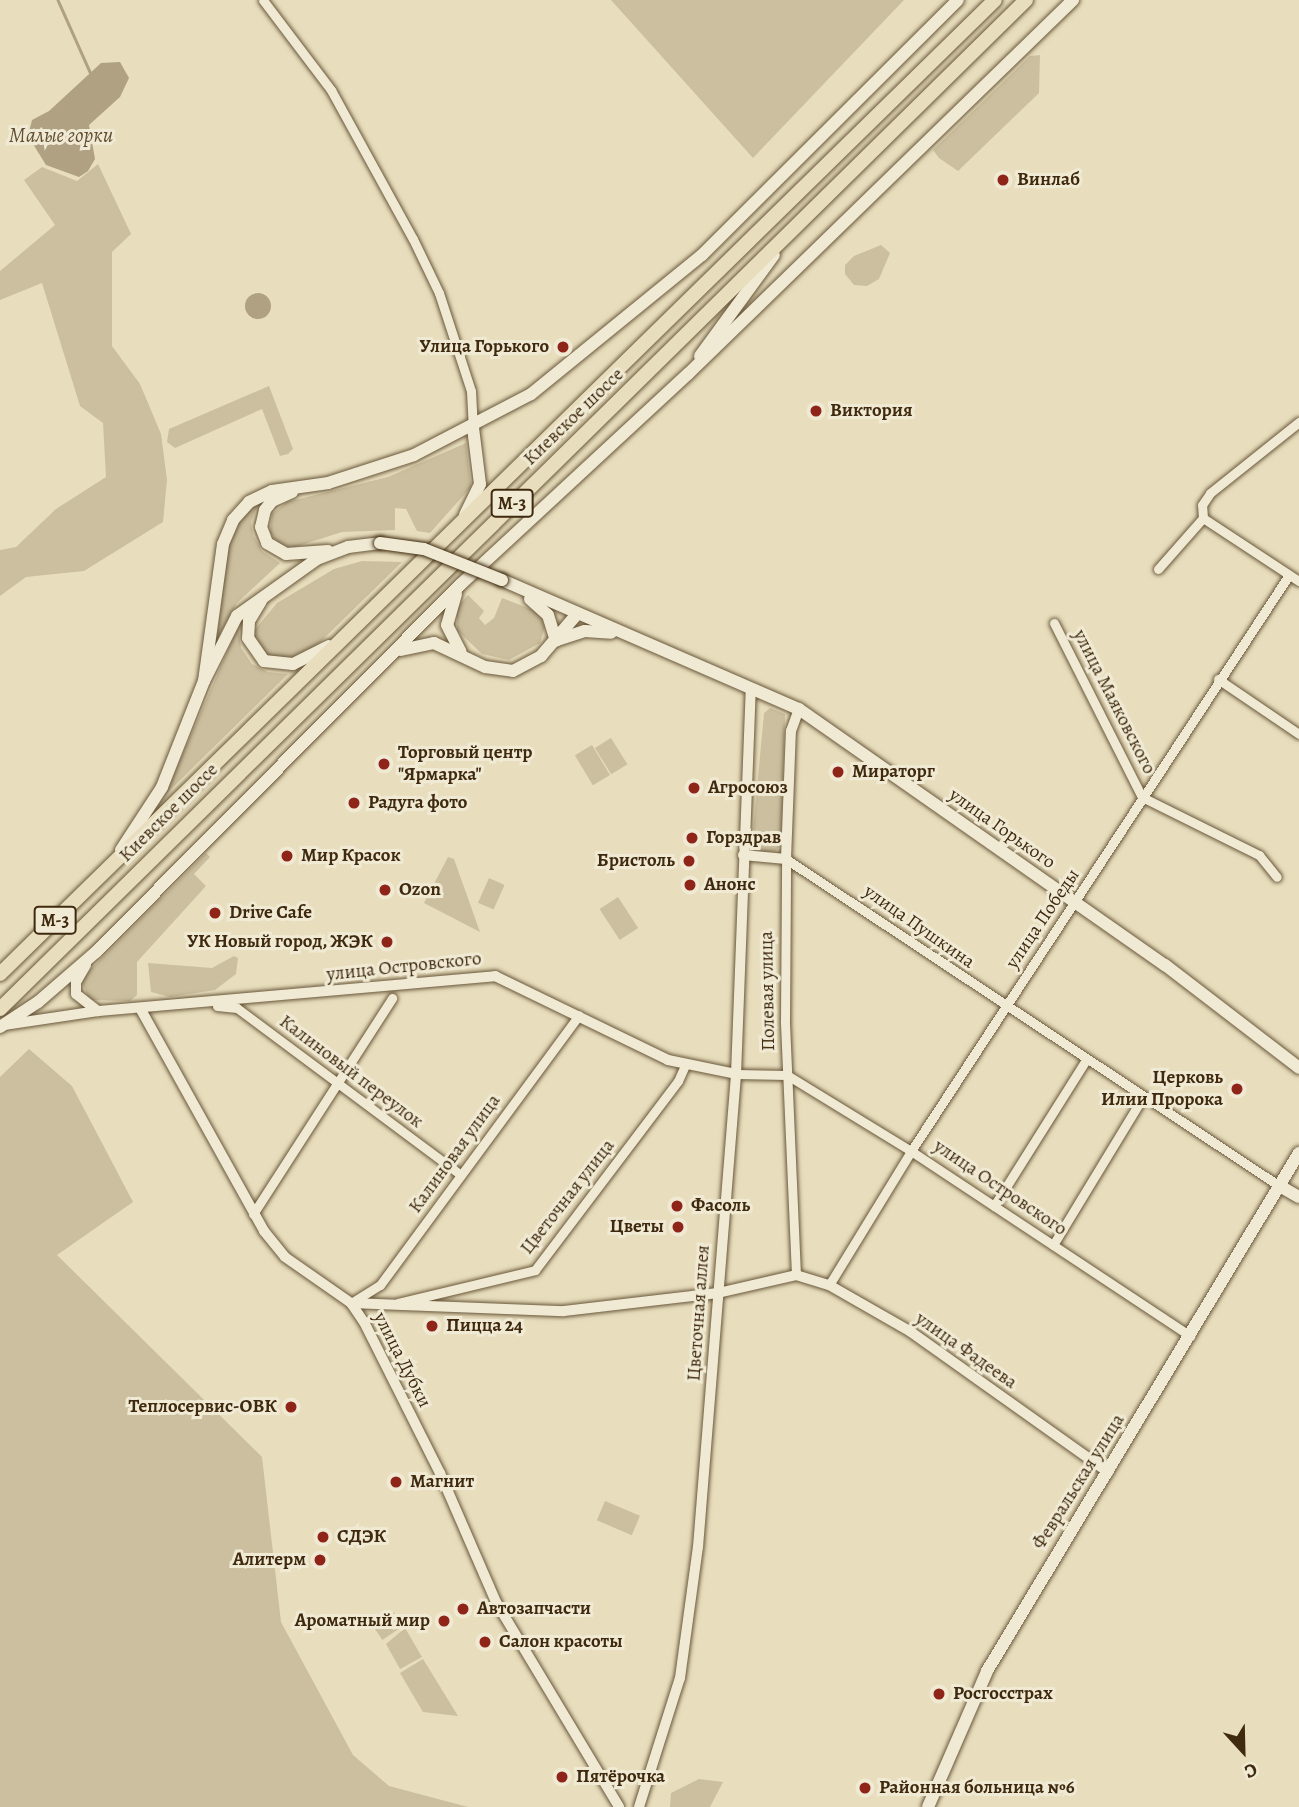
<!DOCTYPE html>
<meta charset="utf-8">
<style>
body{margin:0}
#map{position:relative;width:1299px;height:1807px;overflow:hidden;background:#e8debd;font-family:Alegreya,serif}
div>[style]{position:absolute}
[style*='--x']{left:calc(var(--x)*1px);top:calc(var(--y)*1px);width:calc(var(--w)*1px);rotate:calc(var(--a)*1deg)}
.green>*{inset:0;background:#cbbf9f;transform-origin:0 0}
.water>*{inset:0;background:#afa182}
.round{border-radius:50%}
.stream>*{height:2.5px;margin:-1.25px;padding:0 1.25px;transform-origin:1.25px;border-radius:1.25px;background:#afa182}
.roads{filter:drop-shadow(0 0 2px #69573a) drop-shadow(0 0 2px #69573a)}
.minor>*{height:9px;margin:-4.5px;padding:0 4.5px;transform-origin:4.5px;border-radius:4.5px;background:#f0ead4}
.tertiary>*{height:10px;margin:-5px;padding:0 5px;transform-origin:5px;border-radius:5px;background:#f0ead4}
.secondary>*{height:12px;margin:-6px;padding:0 6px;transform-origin:6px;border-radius:6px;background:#f0ead4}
.trunk>*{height:14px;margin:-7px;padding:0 7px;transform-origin:7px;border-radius:7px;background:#e8debd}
.bridges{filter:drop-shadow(0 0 2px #3f2a0f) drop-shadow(0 0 2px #3f2a0f)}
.secondary-bridge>*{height:12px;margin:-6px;padding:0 6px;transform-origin:6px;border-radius:6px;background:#f0ead4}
.dots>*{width:19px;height:19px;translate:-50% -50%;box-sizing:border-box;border:4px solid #f0ead4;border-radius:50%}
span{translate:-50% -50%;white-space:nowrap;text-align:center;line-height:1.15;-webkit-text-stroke:6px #f0ead4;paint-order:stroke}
.shield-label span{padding:2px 5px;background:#f0ead4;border:2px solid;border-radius:5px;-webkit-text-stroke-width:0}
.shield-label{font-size:18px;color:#3f2a0f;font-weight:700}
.poi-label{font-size:19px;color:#3f2a0f;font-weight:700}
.left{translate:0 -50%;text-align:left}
.right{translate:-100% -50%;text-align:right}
.street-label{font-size:19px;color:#3f2a0f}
.water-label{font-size:21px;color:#614e32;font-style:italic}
.north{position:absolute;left:1208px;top:1716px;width:70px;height:70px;-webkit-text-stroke:5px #f0ead4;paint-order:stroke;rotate:158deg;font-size:19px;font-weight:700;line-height:28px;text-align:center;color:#3f2a0f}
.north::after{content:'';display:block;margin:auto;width:24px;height:32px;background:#3f2a0f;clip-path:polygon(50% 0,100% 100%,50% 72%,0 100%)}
</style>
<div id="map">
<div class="green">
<div style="clip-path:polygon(611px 0,904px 0,753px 158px)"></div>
<div style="clip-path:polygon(1040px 55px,1039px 93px,958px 171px,939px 158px,933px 150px,1030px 56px)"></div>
<div style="clip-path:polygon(98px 164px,131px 234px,112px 252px,112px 346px,140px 384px,161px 434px,167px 480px,163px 522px,84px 571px,26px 577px,0 596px,0 550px,16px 547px,56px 509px,106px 477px,103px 423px,80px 406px,42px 283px,0 300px,0 271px,55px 225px,24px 180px,42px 167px,77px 181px)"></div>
<div style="clip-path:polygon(881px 245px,890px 253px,879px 279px,867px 286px,854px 285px,845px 274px,845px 265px,854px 256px)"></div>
<div style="clip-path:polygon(269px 386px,293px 449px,288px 454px,280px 456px,262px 409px,175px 448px,167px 442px,169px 429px)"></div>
<div style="clip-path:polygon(466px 443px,471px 487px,430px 533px,417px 531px,406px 509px,395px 508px,395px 530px,342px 532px,292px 548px,278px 543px,270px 532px,272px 514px,287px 502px,388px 477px)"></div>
<div style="clip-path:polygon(259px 502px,251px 522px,253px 535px,262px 551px,280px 563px,237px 603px,217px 639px,227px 548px,239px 520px)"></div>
<div style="clip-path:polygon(362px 561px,402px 562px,312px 650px,292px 660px,270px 658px,262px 651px,253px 632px,277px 603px,334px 569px)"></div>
<div style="clip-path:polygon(468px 595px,484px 611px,479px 618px,485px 625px,494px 618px,502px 598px,538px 612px,545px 626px,540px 643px,509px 660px,482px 654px,457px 630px,457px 608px)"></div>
<div style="clip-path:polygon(238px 627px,241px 648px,252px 664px,268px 672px,288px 674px,165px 795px)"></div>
<div style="clip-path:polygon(770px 708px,785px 714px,781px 843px,776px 851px,766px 852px,755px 850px,752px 843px,764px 713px)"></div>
<div style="left:611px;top:738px;width:31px;height:19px;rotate:58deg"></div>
<div style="left:592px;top:745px;width:35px;height:20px;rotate:59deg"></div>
<div style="clip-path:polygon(206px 853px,210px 857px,194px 874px,206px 886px,137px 962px,137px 995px,130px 1001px,89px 1000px,82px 981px,91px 969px)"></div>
<div style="clip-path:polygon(448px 857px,454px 859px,480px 932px,424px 903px)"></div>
<div style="left:489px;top:878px;width:17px;height:27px;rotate:24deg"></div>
<div style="left:618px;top:897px;width:37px;height:22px;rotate:57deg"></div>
<div style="clip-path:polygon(234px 956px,238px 958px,236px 974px,215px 990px,170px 997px,151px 992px,148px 963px,212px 968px)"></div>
<div style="clip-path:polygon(29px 1049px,72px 1086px,133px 1202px,57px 1255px,262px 1457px,281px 1622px,353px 1755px,389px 1786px,468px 1807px,0 1807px,0 1077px)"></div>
<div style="left:605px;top:1501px;width:38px;height:21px;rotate:23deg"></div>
<div style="left:393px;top:1611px;width:18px;height:25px;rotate:56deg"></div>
<div style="clip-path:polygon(405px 1628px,422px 1657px,400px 1669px,386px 1644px)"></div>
<div style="clip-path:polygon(423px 1659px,447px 1698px,458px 1716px,423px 1712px,400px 1673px)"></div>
<div style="clip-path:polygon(699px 1779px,723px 1782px,710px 1807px,670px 1807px,671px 1793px)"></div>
</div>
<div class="water">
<div style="clip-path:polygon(120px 62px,129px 78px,120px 97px,89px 125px,95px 159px,88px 171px,79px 177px,46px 165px,28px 136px,32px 120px,49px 111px,101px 63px)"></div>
<div class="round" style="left:245px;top:293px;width:26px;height:26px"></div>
</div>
<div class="stream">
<div style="--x:58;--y:0;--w:79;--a:66"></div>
</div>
<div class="roads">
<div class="minor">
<div style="--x:263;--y:0;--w:113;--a:52.9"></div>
<div style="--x:331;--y:90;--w:170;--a:61.2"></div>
<div style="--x:413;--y:239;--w:60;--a:64.3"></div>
<div style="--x:439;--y:293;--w:103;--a:71.9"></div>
<div style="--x:471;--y:391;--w:36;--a:87"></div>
<div style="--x:1203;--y:518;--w:115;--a:33.3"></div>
<div style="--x:1158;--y:569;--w:68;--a:-48.6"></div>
<div style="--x:1203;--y:518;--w:13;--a:-94"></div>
<div style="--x:1202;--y:505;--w:14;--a:-56"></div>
<div style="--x:1210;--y:493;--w:114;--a:-38.6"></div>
<div style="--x:1054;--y:623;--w:195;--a:63.2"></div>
<div style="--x:1142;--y:797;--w:131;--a:26.4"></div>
<div style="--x:1259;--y:855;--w:28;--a:51"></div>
<div style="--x:1218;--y:679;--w:98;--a:34.2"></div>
<div style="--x:217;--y:1006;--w:20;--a:6"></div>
<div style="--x:237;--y:1008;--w:279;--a:36.7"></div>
<div style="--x:736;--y:1074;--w:51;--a:1.1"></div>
<div style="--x:787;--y:1075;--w:145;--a:31.5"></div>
<div style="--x:911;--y:1151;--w:335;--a:33.5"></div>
<div style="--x:994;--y:1206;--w:173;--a:-57.8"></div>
<div style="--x:253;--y:1214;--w:257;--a:-57.2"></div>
<div style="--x:1053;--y:1245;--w:173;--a:-58.7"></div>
<div style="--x:796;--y:1275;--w:255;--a:-92.5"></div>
<div style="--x:785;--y:1020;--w:161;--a:-89.6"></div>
<div style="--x:786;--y:859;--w:590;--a:33.53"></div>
<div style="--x:829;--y:1285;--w:157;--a:-58.5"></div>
<div style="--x:911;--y:1151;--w:689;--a:-56.73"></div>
<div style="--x:351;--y:1303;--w:34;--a:-32"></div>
<div style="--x:380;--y:1285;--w:335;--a:-53.6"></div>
<div style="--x:398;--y:1303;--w:141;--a:-13.5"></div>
<div style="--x:535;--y:1270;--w:237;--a:-52.9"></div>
<div style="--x:678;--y:1081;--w:17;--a:-66"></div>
</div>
<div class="tertiary">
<div style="--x:743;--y:855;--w:43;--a:5.3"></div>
<div style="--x:786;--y:859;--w:128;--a:-87.8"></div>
<div style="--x:791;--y:731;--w:23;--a:-70"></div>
<div style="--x:86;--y:965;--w:20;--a:120"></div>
<div style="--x:76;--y:982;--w:12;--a:90"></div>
<div style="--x:76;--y:994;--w:28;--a:38"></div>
<div style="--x:140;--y:1008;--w:255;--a:60.9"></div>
<div style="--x:264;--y:1231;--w:33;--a:51"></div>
<div style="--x:285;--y:1257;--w:80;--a:34.9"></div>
<div style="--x:351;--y:1303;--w:23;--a:56"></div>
<div style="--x:364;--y:1322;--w:169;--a:63.3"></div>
<div style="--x:440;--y:1473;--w:141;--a:66.5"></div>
<div style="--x:496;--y:1602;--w:239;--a:59"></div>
<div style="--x:4;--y:1025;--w:95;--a:-8.5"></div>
<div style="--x:98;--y:1011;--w:399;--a:-5"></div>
<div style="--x:495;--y:976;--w:192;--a:25.9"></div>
<div style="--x:668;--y:1060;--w:69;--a:11.6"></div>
<div style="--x:351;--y:1303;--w:213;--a:2.2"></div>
<div style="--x:564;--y:1311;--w:155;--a:-6.7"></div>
<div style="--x:718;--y:1293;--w:80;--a:-13"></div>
<div style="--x:796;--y:1275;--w:34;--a:17"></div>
<div style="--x:829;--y:1285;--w:95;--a:29.8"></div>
<div style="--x:911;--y:1332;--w:242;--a:35.4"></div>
<div style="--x:639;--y:1807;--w:135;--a:-72.4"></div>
<div style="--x:680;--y:1678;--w:132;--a:-82.2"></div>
<div style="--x:698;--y:1547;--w:475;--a:-85.4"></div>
<div style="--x:736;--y:1074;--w:386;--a:-87.8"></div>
</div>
<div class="secondary">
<div style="--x:700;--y:356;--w:125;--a:-53.8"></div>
<div style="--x:292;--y:492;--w:22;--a:156"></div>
<div style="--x:272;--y:501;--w:11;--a:128"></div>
<div style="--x:265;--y:510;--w:17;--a:103"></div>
<div style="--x:261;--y:527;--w:17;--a:69"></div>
<div style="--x:267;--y:543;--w:22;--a:30"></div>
<div style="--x:286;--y:554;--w:42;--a:-4.1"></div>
<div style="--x:465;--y:515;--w:34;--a:-64"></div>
<div style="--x:480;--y:484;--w:56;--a:-97.1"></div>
<div style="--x:502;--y:580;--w:324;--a:23.5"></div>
<div style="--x:799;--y:709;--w:447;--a:35"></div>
<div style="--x:1165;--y:965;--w:169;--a:37.5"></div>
<div style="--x:456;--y:594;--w:32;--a:106"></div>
<div style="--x:447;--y:625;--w:30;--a:63"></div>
<div style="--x:530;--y:599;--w:24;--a:42"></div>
<div style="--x:548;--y:615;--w:27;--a:73"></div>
<div style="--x:261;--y:601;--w:23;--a:121"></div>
<div style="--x:249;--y:621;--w:17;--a:93"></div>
<div style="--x:248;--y:638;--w:28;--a:55"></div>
<div style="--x:264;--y:661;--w:29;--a:6"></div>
<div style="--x:293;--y:664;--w:40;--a:-26.6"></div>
<div style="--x:557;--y:640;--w:29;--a:-18"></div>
<div style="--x:585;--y:631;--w:26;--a:4"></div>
<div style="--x:401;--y:650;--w:34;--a:-12"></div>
<div style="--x:434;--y:643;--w:56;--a:25.2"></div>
<div style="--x:485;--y:667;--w:28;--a:8"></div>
<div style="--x:513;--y:671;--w:32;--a:-28"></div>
<div style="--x:541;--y:656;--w:55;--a:-49.4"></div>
<div style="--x:204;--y:681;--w:138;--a:-82.1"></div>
<div style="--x:223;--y:544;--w:26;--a:-67"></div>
<div style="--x:233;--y:520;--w:24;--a:-48"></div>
<div style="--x:249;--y:502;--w:25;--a:-26"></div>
<div style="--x:272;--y:491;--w:57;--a:-8.1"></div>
<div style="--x:328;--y:483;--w:90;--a:-18"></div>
<div style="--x:414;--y:455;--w:132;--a:-27.5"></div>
<div style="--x:531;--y:394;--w:220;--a:-39.1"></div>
<div style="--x:702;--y:255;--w:361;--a:-44.9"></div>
<div style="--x:121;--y:850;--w:75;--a:-56.9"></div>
<div style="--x:162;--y:787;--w:114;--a:-68.4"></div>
<div style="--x:204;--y:681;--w:73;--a:-63.1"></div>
<div style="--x:237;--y:616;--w:98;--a:-35.5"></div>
<div style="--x:317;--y:559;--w:33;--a:-21"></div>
<div style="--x:348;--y:547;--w:32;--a:-7"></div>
<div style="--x:0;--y:1027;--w:45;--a:-33.3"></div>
<div style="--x:38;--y:1002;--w:77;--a:-40.8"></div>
<div style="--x:96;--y:952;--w:518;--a:-45.23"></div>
<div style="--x:461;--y:584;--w:309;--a:-42.8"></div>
<div style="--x:688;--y:374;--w:537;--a:-44.17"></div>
<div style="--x:1278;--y:1185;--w:24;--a:30"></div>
<div style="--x:928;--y:1807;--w:148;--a:-66.5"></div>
<div style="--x:987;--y:1671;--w:605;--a:-58.94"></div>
</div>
<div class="trunk">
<div style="--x:0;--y:974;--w:1392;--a:-44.39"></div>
<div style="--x:0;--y:1009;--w:1439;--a:-44.52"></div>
</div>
</div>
<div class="bridges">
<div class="secondary-bridge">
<div style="--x:380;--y:543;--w:44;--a:7.8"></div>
<div style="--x:424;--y:549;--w:84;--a:21.7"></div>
</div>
</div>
<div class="dots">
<div style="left:1003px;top:180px;background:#8f2418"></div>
<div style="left:563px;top:347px;background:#8f2418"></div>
<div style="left:816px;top:411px;background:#8f2418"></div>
<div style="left:384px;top:764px;background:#8f2418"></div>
<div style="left:838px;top:772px;background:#8f2418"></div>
<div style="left:694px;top:788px;background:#8f2418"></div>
<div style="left:354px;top:803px;background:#8f2418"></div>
<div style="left:692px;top:838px;background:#8f2418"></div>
<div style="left:287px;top:856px;background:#8f2418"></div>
<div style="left:689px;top:861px;background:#8f2418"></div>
<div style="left:690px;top:885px;background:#8f2418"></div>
<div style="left:385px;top:890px;background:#8f2418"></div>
<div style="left:215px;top:913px;background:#8f2418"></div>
<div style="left:387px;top:942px;background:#8f2418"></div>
<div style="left:1237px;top:1089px;background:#8f2418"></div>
<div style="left:677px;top:1206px;background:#8f2418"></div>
<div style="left:678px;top:1227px;background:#8f2418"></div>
<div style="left:432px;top:1326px;background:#8f2418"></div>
<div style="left:291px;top:1407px;background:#8f2418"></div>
<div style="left:396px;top:1482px;background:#8f2418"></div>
<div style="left:323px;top:1537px;background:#8f2418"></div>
<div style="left:320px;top:1560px;background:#8f2418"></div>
<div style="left:463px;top:1609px;background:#8f2418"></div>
<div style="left:444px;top:1621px;background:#8f2418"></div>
<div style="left:485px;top:1642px;background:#8f2418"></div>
<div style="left:939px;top:1694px;background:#8f2418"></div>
<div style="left:562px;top:1777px;background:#8f2418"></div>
<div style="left:865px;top:1788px;background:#8f2418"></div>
</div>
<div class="shield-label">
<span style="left:512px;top:503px">М-3</span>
<span style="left:55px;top:920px">М-3</span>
</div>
<div class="poi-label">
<span class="left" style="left:1017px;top:180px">Винлаб</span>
<span class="right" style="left:549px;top:347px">Улица Горького</span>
<span class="left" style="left:830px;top:411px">Виктория</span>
<span class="left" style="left:398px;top:764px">Торговый центр<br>"Ярмарка"</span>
<span class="left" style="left:852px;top:772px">Мираторг</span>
<span class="left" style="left:708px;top:788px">Агросоюз</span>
<span class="left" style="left:368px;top:803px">Радуга фото</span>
<span class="left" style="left:706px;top:838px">Горздрав</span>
<span class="left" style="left:301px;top:856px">Мир Красок</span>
<span class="right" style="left:675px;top:861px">Бристоль</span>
<span class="left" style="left:704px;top:885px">Анонс</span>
<span class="left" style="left:399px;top:890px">Ozon</span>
<span class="left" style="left:229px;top:913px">Drive Cafe</span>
<span class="right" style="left:373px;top:942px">УК Новый город, ЖЭК</span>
<span class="right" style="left:1223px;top:1089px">Церковь<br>Илии Пророка</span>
<span class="left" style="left:691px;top:1206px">Фасоль</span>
<span class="right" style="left:664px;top:1227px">Цветы</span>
<span class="left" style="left:446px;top:1326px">Пицца 24</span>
<span class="right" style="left:277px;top:1407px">Теплосервис-ОВК</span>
<span class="left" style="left:410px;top:1482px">Магнит</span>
<span class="left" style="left:337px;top:1537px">СДЭК</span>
<span class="right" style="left:306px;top:1560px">Алитерм</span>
<span class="left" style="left:477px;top:1609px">Автозапчасти</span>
<span class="right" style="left:430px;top:1621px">Ароматный мир</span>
<span class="left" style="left:499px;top:1642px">Салон красоты</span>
<span class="left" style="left:953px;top:1694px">Росгосстрах</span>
<span class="left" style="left:576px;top:1777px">Пятёрочка</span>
<span class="left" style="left:879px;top:1788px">Районная больница №6</span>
</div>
<div class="street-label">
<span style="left:574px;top:417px;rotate:-44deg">Киевское шоссе</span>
<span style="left:1114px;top:702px;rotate:63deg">улица Маяковского</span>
<span style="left:169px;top:813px;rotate:-45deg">Киевское шоссе</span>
<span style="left:1002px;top:829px;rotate:35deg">улица Горького</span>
<span style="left:1043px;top:919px;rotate:-56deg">улица Победы</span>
<span style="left:919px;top:927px;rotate:35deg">улица Пушкина</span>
<span style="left:404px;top:967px;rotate:-6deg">улица Островского</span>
<span style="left:768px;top:991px;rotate:-91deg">Полевая улица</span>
<span style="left:351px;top:1072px;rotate:37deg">Калиновый переулок</span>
<span style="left:455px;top:1154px;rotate:-54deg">Калиновая улица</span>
<span style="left:1000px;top:1188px;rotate:34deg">улица Островского</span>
<span style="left:568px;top:1197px;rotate:-52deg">Цветочная улица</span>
<span style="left:699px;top:1313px;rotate:-86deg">Цветочная аллея</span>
<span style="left:966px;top:1351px;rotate:35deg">улица Фадеева</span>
<span style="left:402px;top:1360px;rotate:63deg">улица Дубки</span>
<span style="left:1079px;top:1482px;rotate:-58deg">Февральская улица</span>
</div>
<div class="water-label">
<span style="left:61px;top:135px">Малые горки</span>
</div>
<div class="north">С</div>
</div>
